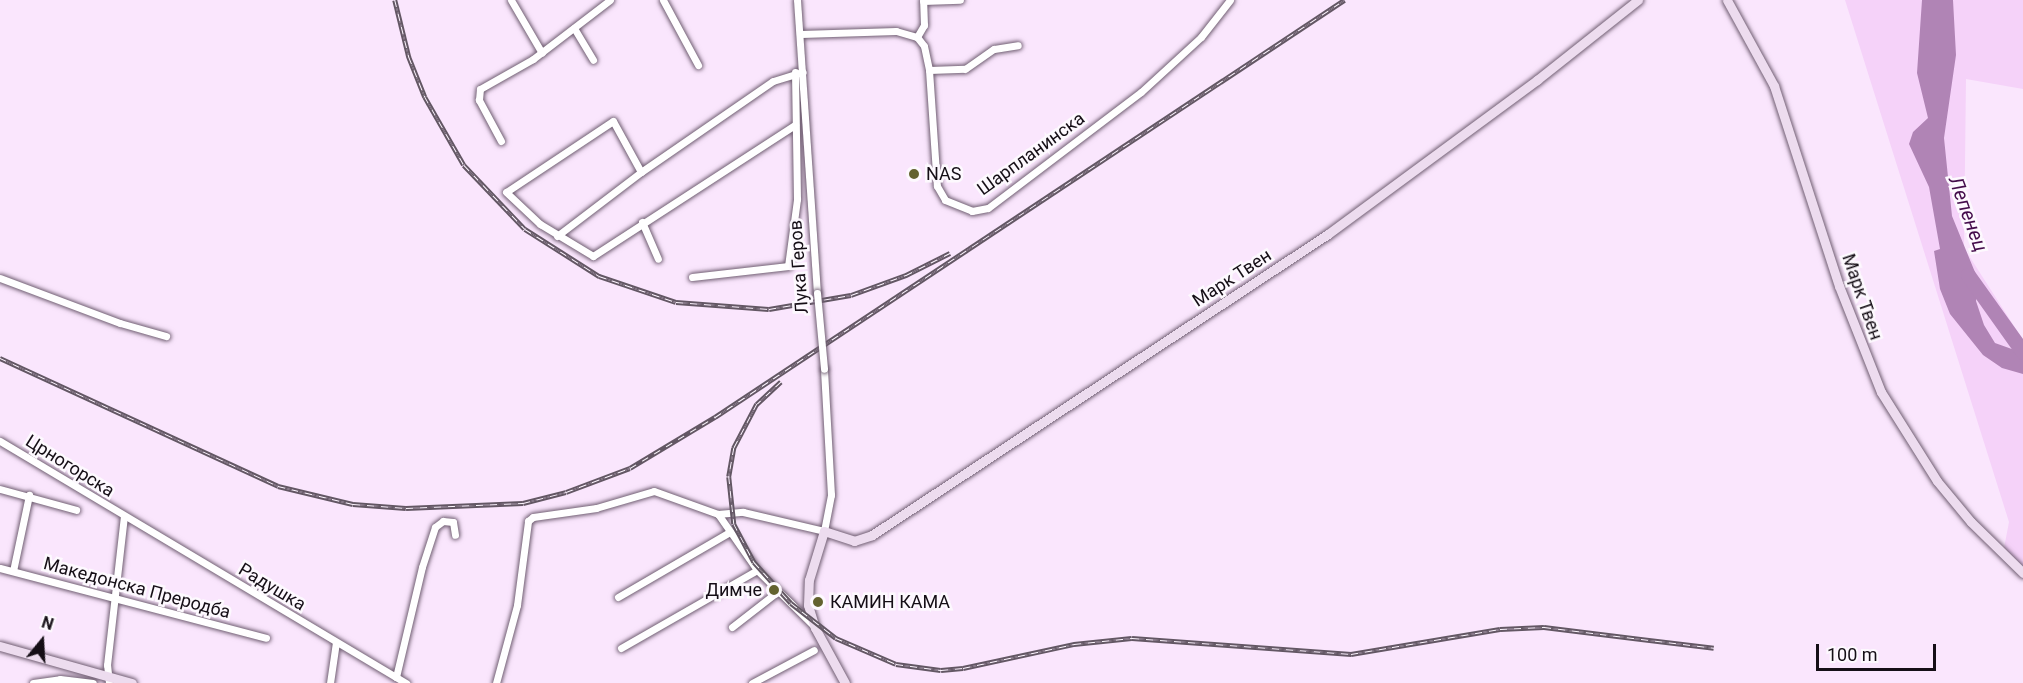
<!DOCTYPE html>
<meta charset="utf-8">
<style>
body{margin:0}
#map{position:relative;width:2023px;height:683px;overflow:hidden;background:#fae6fd;font-family:Roboto,sans-serif}
div>[style]{position:absolute}
[style*='--x']{left:calc(var(--x)*1px);top:calc(var(--y)*1px);width:calc(var(--w)*1px);rotate:calc(var(--a)*1deg)}
.green>*{inset:0;background:#f5d2f9}
.water>*{inset:0;background:#b084b5}
.river>*{height:15px;margin:-7.5px;padding:0 7.5px;transform-origin:7.5px;border-radius:7.5px;background:#b084b5}
.roads{filter:drop-shadow(0 0 2px #705e72) drop-shadow(0 0 2px #705e72)}
.street>*{height:7px;margin:-3.5px;padding:0 3.5px;transform-origin:3.5px;border-radius:3.5px;background:#fff}
.secondary>*{height:9px;margin:-4.5px;padding:0 4.5px;transform-origin:4.5px;border-radius:4.5px;background:#eddcef}
.rail>*{height:4.5px;margin-top:-2.25px;transform-origin:0;background:repeating-linear-gradient(90deg,#fdf9fe 0 7px,#635764 0 14px);box-sizing:border-box;border-block:2px solid #635764}
.bridges{filter:drop-shadow(0 0 2px #705e72) drop-shadow(0 0 2px #705e72)}
.street-bridge>*{height:7px;margin:-3.5px;padding:0 3.5px;transform-origin:3.5px;border-radius:3.5px;background:#fff}
.dots>*{width:16px;height:16px;translate:-50% -50%;box-sizing:border-box;border:3px solid #fdf9fe;border-radius:50%}
span{translate:-50% -50%;white-space:nowrap;text-align:center;line-height:1.15;-webkit-text-stroke:5px #fdf9fe;paint-order:stroke}
.street-label{font-size:18px;color:#150e16}
.poi-label{font-size:18px;color:#150e16}
.left{translate:0 -50%;text-align:left}
.right{translate:-100% -50%;text-align:right}
.water-label{font-size:20px;color:#440c4b;font-style:italic}
.north{position:absolute;left:12px;top:611px;width:60px;height:60px;-webkit-text-stroke:4px #fdf9fe;paint-order:stroke;rotate:18deg;font-size:16px;font-weight:700;line-height:24px;text-align:center;color:#150e16}
.north::after{content:'';display:block;margin:auto;width:21px;height:27px;background:#150e16;clip-path:polygon(50% 0,100% 100%,50% 72%,0 100%)}
.scale{position:absolute;left:1816px;top:644px;width:120px;height:27px;box-sizing:border-box;border:3px solid #150e16;border-top:0;padding-left:8px;font-size:18px;line-height:21px;white-space:nowrap;color:#150e16;-webkit-text-stroke:4px #fdf9fe;paint-order:stroke}
</style>
<div id="map">
<div class="green">
<div style="clip-path:polygon(1845px 0,2023px 0,2023px 89px,1966px 79px,1964px 248px,2023px 340px,2023px 566px,2004px 548px,2009px 522px)"></div>
</div>
<div class="water">
<div style="clip-path:polygon(1922px 0,1953px 0,1956px 55px,1944px 138px,1952px 216px,1979px 282px,1976px 301px,1984px 325px,1995px 343px,2023px 353px,2023px 374px,2002px 368px,1983px 355px,1950px 314px,1940px 289px,1934px 251px,1940px 249px,1929px 187px,1909px 144px,1913px 132px,1928px 118px,1917px 73px)"></div>
</div>
<div class="river">
<div style="--x:1968;--y:275;--w:95;--a:54.5"></div>
</div>
<div class="roads">
<div class="street">
<div style="--x:511;--y:0;--w:61;--a:59.7"></div>
<div style="--x:663;--y:0;--w:74;--a:61.7"></div>
<div style="--x:797;--y:0;--w:294;--a:86.1"></div>
<div style="--x:923;--y:1;--w:37;--a:-2"></div>
<div style="--x:574;--y:28;--w:37;--a:59"></div>
<div style="--x:801;--y:34;--w:95;--a:-1.8"></div>
<div style="--x:896;--y:31;--w:22;--a:16"></div>
<div style="--x:917;--y:37;--w:11;--a:52"></div>
<div style="--x:924;--y:46;--w:25;--a:78"></div>
<div style="--x:929;--y:70;--w:116;--a:86.1"></div>
<div style="--x:937;--y:186;--w:16;--a:60"></div>
<div style="--x:945;--y:200;--w:29;--a:22"></div>
<div style="--x:972;--y:211;--w:16;--a:-11"></div>
<div style="--x:988;--y:208;--w:192;--a:-37.2"></div>
<div style="--x:1141;--y:92;--w:81;--a:-42.5"></div>
<div style="--x:1201;--y:37;--w:47;--a:-51.9"></div>
<div style="--x:917;--y:37;--w:14;--a:-60"></div>
<div style="--x:924;--y:25;--w:25;--a:-92"></div>
<div style="--x:929;--y:70;--w:36;--a:-2"></div>
<div style="--x:965;--y:69;--w:35;--a:-35"></div>
<div style="--x:994;--y:49;--w:24;--a:-9"></div>
<div style="--x:501;--y:141;--w:47;--a:-118.2"></div>
<div style="--x:479;--y:100;--w:11;--a:-85"></div>
<div style="--x:480;--y:89;--w:61;--a:-29.5"></div>
<div style="--x:533;--y:59;--w:97;--a:-37.5"></div>
<div style="--x:641;--y:172;--w:58;--a:-118.8"></div>
<div style="--x:613;--y:121;--w:128;--a:146.4"></div>
<div style="--x:506;--y:192;--w:47;--a:43.3"></div>
<div style="--x:540;--y:224;--w:62;--a:31.1"></div>
<div style="--x:593;--y:256;--w:241;--a:-33"></div>
<div style="--x:642;--y:222;--w:40;--a:66.6"></div>
<div style="--x:557;--y:236;--w:106;--a:-37.3"></div>
<div style="--x:641;--y:172;--w:160;--a:-34.6"></div>
<div style="--x:773;--y:81;--w:31;--a:-17"></div>
<div style="--x:692;--y:277;--w:97;--a:-6.5"></div>
<div style="--x:788;--y:266;--w:68;--a:-82.3"></div>
<div style="--x:797;--y:199;--w:127;--a:-90.9"></div>
<div style="--x:0;--y:278;--w:128;--a:20.6"></div>
<div style="--x:120;--y:323;--w:48;--a:15.8"></div>
<div style="--x:0;--y:441;--w:473;--a:30.8"></div>
<div style="--x:0;--y:489;--w:79;--a:15.4"></div>
<div style="--x:718;--y:514;--w:68;--a:55.1"></div>
<div style="--x:757;--y:570;--w:78;--a:44.5"></div>
<div style="--x:0;--y:568;--w:275;--a:14.7"></div>
<div style="--x:13;--y:571;--w:78;--a:-78.1"></div>
<div style="--x:618;--y:597;--w:127;--a:-30.2"></div>
<div style="--x:732;--y:627;--w:57;--a:-37.9"></div>
<div style="--x:621;--y:648;--w:157;--a:-29.8"></div>
<div style="--x:396;--y:677;--w:113;--a:-76.7"></div>
<div style="--x:422;--y:567;--w:42;--a:-72"></div>
<div style="--x:435;--y:527;--w:10;--a:-37"></div>
<div style="--x:443;--y:521;--w:10;--a:6"></div>
<div style="--x:453;--y:522;--w:13;--a:81"></div>
<div style="--x:33;--y:683;--w:27;--a:-8"></div>
<div style="--x:60;--y:679;--w:33;--a:7"></div>
<div style="--x:109;--y:683;--w:18;--a:-96"></div>
<div style="--x:107;--y:665;--w:150;--a:-83.5"></div>
<div style="--x:330;--y:683;--w:41;--a:-81.7"></div>
<div style="--x:496;--y:683;--w:81;--a:-74.9"></div>
<div style="--x:517;--y:605;--w:85;--a:-82.5"></div>
<div style="--x:528;--y:521;--w:6;--a:-39"></div>
<div style="--x:533;--y:517;--w:64;--a:-8.1"></div>
<div style="--x:596;--y:508;--w:60;--a:-16.3"></div>
<div style="--x:654;--y:491;--w:68;--a:19.8"></div>
<div style="--x:718;--y:514;--w:25;--a:-5"></div>
<div style="--x:743;--y:512;--w:83;--a:13.2"></div>
<div style="--x:824;--y:531;--w:37;--a:-79"></div>
<div style="--x:831;--y:495;--w:126;--a:-93.2"></div>
<div style="--x:752;--y:683;--w:70;--a:-28"></div>
</div>
<div class="secondary">
<div style="--x:1727;--y:0;--w:98;--a:61.3"></div>
<div style="--x:1774;--y:86;--w:210;--a:72"></div>
<div style="--x:1839;--y:286;--w:114;--a:68.4"></div>
<div style="--x:1881;--y:392;--w:105;--a:57.8"></div>
<div style="--x:1937;--y:481;--w:53;--a:50.3"></div>
<div style="--x:1971;--y:522;--w:73;--a:44.4"></div>
<div style="--x:0;--y:646;--w:137;--a:15.7"></div>
<div style="--x:845;--y:683;--w:63;--a:-118.6"></div>
<div style="--x:815;--y:628;--w:24;--a:-107"></div>
<div style="--x:808;--y:605;--w:25;--a:-88"></div>
<div style="--x:809;--y:580;--w:51;--a:-73"></div>
<div style="--x:824;--y:531;--w:32;--a:18"></div>
<div style="--x:854;--y:541;--w:19;--a:-18"></div>
<div style="--x:872;--y:535;--w:546;--a:-33.43"></div>
<div style="--x:1328;--y:234;--w:260;--a:-36.4"></div>
<div style="--x:1537;--y:80;--w:129;--a:-38.4"></div>
</div>
</div>
<div class="rail">
<div style="--x:395;--y:0;--w:59;--a:76.2"></div>
<div style="--x:409;--y:57;--w:43;--a:68.2"></div>
<div style="--x:425;--y:97;--w:78;--a:60.2"></div>
<div style="--x:464;--y:165;--w:88;--a:46.4"></div>
<div style="--x:525;--y:229;--w:88;--a:32.4"></div>
<div style="--x:599;--y:276;--w:81;--a:18.7"></div>
<div style="--x:676;--y:302;--w:93;--a:4.3"></div>
<div style="--x:769;--y:309;--w:83;--a:-9.7"></div>
<div style="--x:851;--y:295;--w:59;--a:-20"></div>
<div style="--x:906;--y:275;--w:49;--a:-26.6"></div>
<div style="--x:0;--y:358;--w:306;--a:24.7"></div>
<div style="--x:278;--y:486;--w:77;--a:13.5"></div>
<div style="--x:353;--y:504;--w:53;--a:4.3"></div>
<div style="--x:406;--y:508;--w:117;--a:-2.4"></div>
<div style="--x:523;--y:503;--w:44;--a:-14.3"></div>
<div style="--x:566;--y:492;--w:68;--a:-20.6"></div>
<div style="--x:630;--y:468;--w:99;--a:-31"></div>
<div style="--x:715;--y:417;--w:755;--a:-33.54"></div>
<div style="--x:781;--y:382;--w:33;--a:137"></div>
<div style="--x:757;--y:404;--w:50;--a:117.6"></div>
<div style="--x:734;--y:448;--w:29;--a:100"></div>
<div style="--x:729;--y:477;--w:47;--a:83.9"></div>
<div style="--x:734;--y:524;--w:43;--a:62.2"></div>
<div style="--x:754;--y:562;--w:55;--a:47.9"></div>
<div style="--x:791;--y:603;--w:57;--a:37.9"></div>
<div style="--x:836;--y:638;--w:65;--a:23.4"></div>
<div style="--x:896;--y:664;--w:45;--a:7.6"></div>
<div style="--x:941;--y:670;--w:22;--a:-5"></div>
<div style="--x:963;--y:668;--w:114;--a:-12.2"></div>
<div style="--x:1074;--y:644;--w:58;--a:-5.9"></div>
<div style="--x:1132;--y:638;--w:220;--a:4.2"></div>
<div style="--x:1351;--y:654;--w:151;--a:-9.5"></div>
<div style="--x:1500;--y:629;--w:44;--a:-2.6"></div>
<div style="--x:1544;--y:627;--w:171;--a:7"></div>
</div>
<div class="bridges">
<div class="street-bridge">
<div style="--x:817;--y:293;--w:76;--a:84.7"></div>
</div>
</div>
<div class="dots">
<div style="left:914px;top:174px;background:#63622f"></div>
<div style="left:774px;top:590px;background:#63622f"></div>
<div style="left:818px;top:602px;background:#63622f"></div>
</div>
<div class="street-label">
<span style="left:1031px;top:154px;rotate:-36deg">Шарпланинска</span>
<span style="left:799px;top:267px;rotate:-94deg">Лука Геров</span>
<span style="left:1232px;top:278px;rotate:-33deg">Марк Твен</span>
<span style="left:1862px;top:297px;rotate:71deg">Марк Твен</span>
<span style="left:70px;top:466px;rotate:32deg">Црногорска</span>
<span style="left:272px;top:587px;rotate:31deg">Радушка</span>
<span style="left:137px;top:588px;rotate:15deg">Македонска Преродба</span>
</div>
<div class="poi-label">
<span class="left" style="left:926px;top:174px">NAS</span>
<span class="right" style="left:762px;top:590px">Димче</span>
<span class="left" style="left:830px;top:602px">КАМИН КАМА</span>
</div>
<div class="water-label">
<span style="left:1968px;top:214px;rotate:70deg">Лепенец</span>
</div>
<div class="north">N</div>
<div class="scale">100 m</div>
</div>
